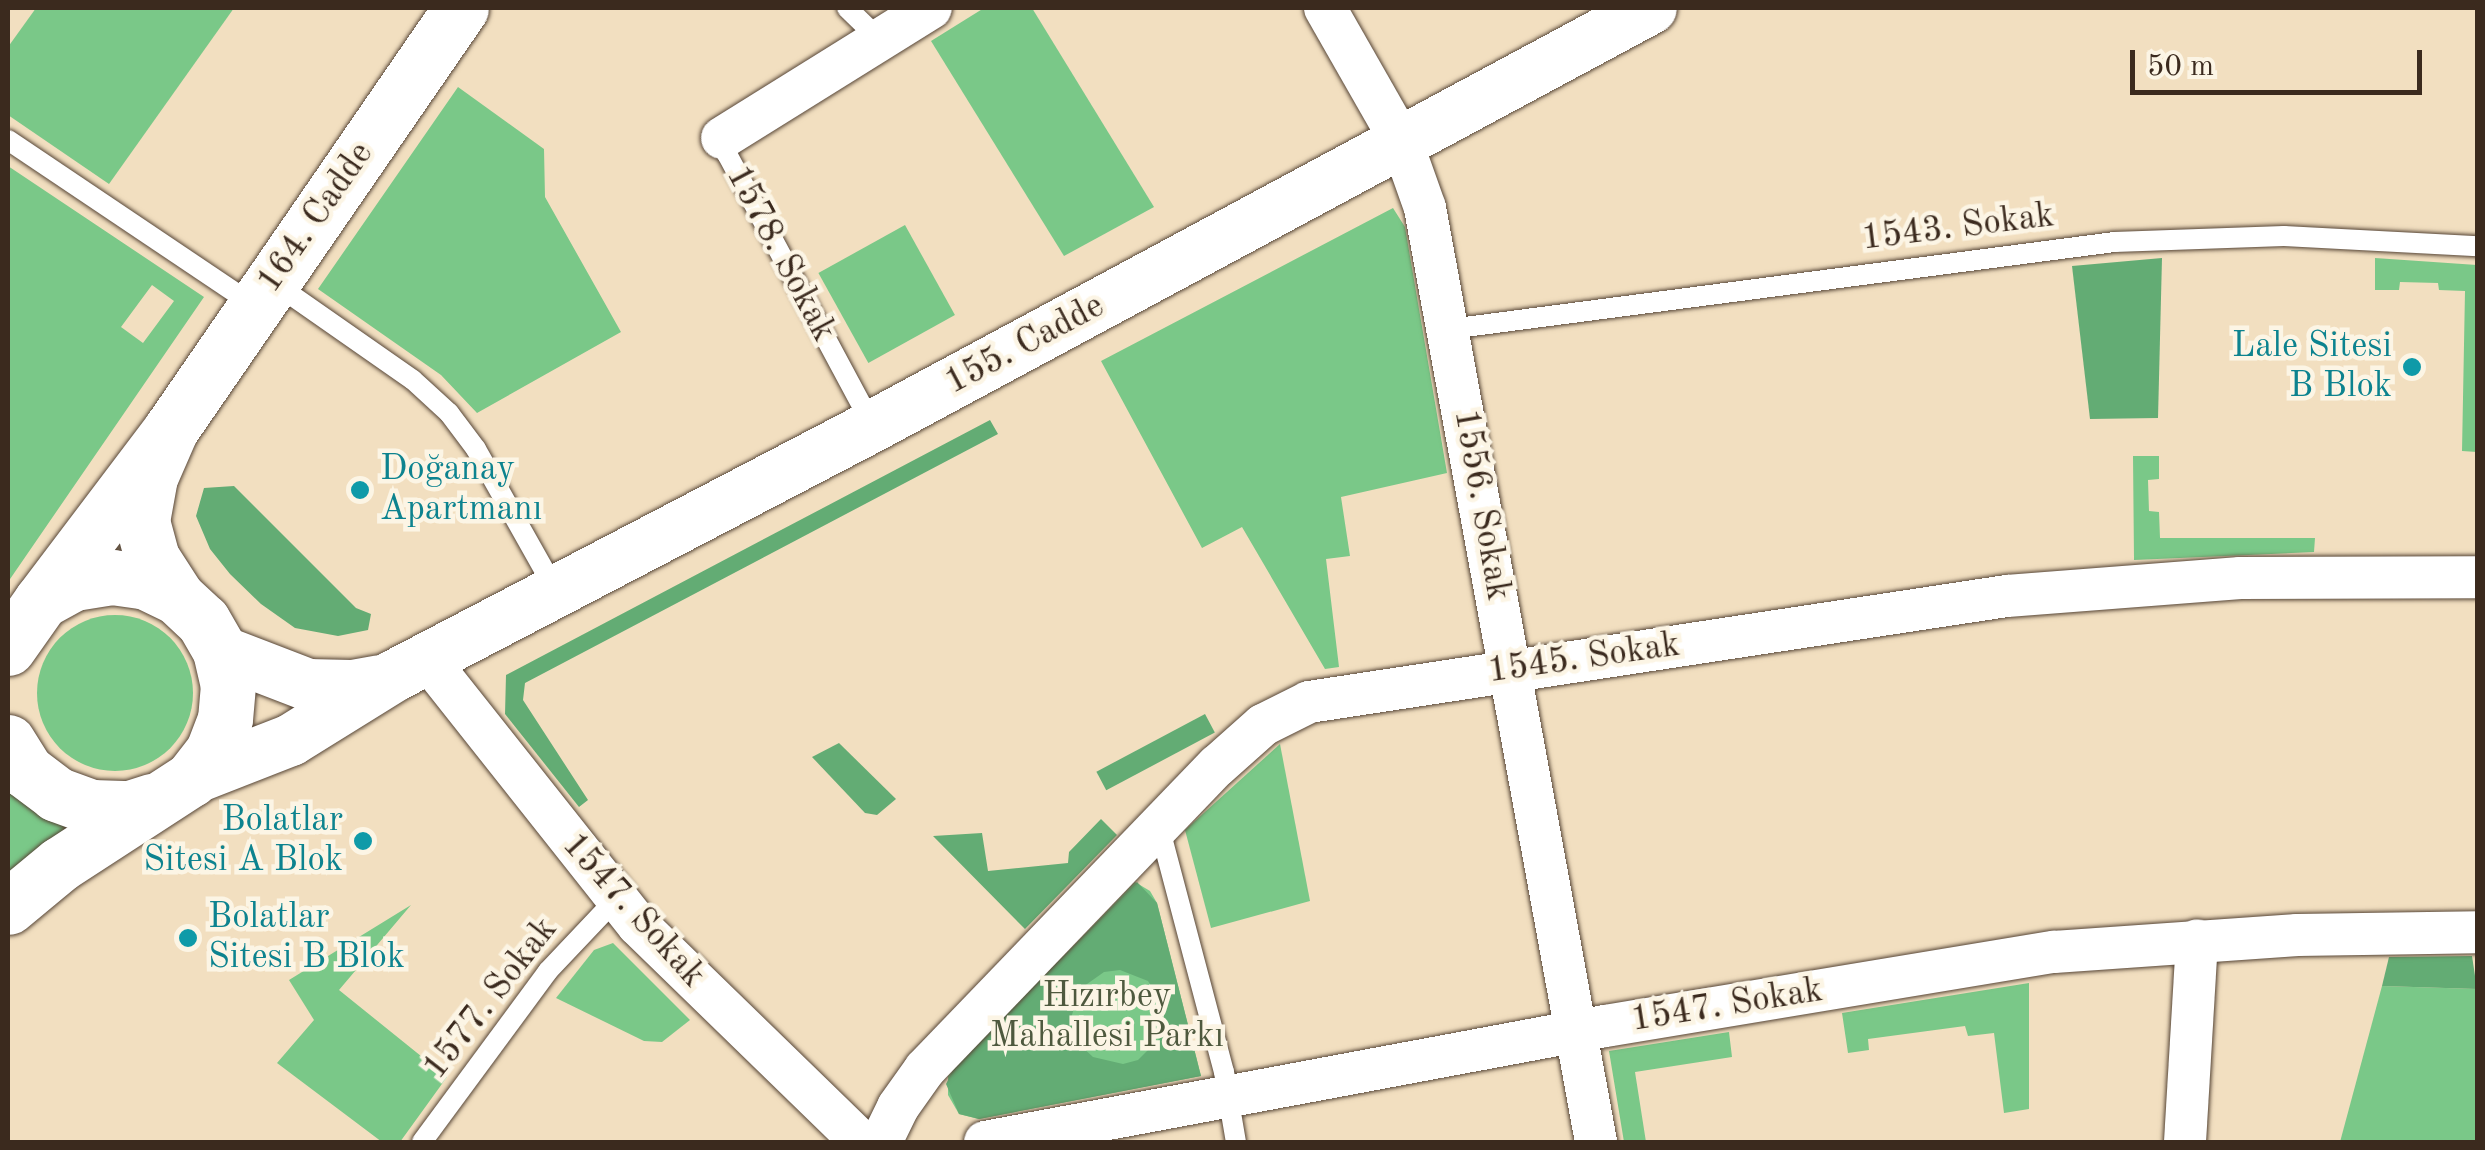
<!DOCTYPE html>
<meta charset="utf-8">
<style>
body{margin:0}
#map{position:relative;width:2485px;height:1150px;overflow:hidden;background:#f2dfc0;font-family:"Old Standard TT",serif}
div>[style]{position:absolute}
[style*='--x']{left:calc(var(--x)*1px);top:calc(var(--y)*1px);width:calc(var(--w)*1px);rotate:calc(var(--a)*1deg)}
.green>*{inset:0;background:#7ac888;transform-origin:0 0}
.round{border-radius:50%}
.forest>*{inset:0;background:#63ac74;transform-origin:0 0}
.roads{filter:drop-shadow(0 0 2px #564536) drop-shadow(0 0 2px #564536)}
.service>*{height:20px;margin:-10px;padding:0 10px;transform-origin:10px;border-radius:10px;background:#fff}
.minor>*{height:42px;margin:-21px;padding:0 21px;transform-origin:21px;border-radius:21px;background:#fff}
.tertiary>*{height:52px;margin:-26px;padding:0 26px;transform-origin:26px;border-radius:26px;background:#fff}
.secondary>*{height:55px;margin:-27.5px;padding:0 27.5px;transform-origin:27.5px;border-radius:27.5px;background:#fff}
.dots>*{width:28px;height:28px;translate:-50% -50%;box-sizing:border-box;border:5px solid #fcf5e5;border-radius:50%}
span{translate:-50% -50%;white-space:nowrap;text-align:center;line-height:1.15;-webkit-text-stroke:9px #fcf5e5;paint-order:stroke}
.street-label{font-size:35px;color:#3b2a1e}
.culture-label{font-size:35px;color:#0d838f}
.right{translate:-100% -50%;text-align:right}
.left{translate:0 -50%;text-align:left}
.park-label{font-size:35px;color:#4e593e}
.frame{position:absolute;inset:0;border:10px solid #3b2a1e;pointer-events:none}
.scale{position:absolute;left:2130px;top:50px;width:292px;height:45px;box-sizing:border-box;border:5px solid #3b2a1e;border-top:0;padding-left:12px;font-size:30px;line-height:35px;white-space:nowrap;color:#3b2a1e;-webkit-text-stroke:8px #fcf5e5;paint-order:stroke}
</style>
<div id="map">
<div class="green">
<div style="clip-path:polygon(36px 8px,234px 8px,109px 184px,8px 115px,8px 47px)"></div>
<div style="clip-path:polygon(984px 8px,1032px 8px,1154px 207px,1064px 256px,931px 41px)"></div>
<div style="clip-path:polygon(458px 87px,544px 149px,545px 197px,621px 332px,477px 413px,441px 375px,318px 289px)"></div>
<div style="clip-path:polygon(evenodd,8px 166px,204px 297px,8px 582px,8px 166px,152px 285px,174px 301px,143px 343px,121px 327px,152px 285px)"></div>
<div style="clip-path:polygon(1393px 208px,1405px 227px,1447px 473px,1341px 497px,1350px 556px,1326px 559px,1339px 667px,1325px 669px,1242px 527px,1202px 548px,1101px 361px)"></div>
<div style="left:905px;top:225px;width:103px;height:99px;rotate:61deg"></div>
<div style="clip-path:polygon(2375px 258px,2477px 265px,2477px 452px,2462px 451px,2465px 291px,2439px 290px,2438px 283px,2400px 282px,2399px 290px,2375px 290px)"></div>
<div style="clip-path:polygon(2133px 456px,2159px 456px,2159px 479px,2148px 480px,2149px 511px,2159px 512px,2160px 538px,2315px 538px,2314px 552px,2134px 560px)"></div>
<div class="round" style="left:37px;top:615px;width:156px;height:156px"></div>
<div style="clip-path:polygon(1280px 744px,1310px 901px,1211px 928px,1185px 830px)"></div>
<div style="clip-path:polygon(8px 783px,72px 824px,8px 873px)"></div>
<div style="clip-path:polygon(1135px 882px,1150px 891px,1157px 903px,1201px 1076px,979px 1119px,959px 1114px,948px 1095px,948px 1076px)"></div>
<div style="clip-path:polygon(411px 905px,339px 990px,447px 1077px,400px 1142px,382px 1142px,277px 1063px,314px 1020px,289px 980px)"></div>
<div style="clip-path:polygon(613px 943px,690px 1020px,662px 1042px,644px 1041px,556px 998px,594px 950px)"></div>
<div style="clip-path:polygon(2029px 983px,2029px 1109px,2004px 1113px,1994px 1033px,1968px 1036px,1965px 1026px,1868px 1039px,1869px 1050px,1848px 1053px,1842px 1013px)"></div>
<div style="clip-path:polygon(2382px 986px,2477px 989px,2477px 1142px,2340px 1142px)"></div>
<div style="clip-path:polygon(1729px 1032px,1732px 1057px,1635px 1072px,1646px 1142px,1624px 1142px,1609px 1051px)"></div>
</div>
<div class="forest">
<div style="clip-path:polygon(2162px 258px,2158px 418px,2090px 419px,2072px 266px)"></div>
<div style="clip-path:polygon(990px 420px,998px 434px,525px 683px,523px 700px,588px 800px,579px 807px,505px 714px,506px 675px)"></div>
<div style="clip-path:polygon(234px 486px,356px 608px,371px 614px,368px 630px,338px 636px,295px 628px,261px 604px,230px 574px,210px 549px,196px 516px,204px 488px)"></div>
<div style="left:1205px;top:714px;width:21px;height:123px;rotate:62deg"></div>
<div style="clip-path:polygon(839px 743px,896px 799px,877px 815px,865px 813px,812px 757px)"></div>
<div style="clip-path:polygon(1101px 819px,1117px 835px,1025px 929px,933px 836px,982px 833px,988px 871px,1068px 863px,1069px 852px)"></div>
<div style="clip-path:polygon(evenodd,1137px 882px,1157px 903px,1201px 1076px,979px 1119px,959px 1114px,946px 1084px,956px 1064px,1137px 882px,1120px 970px,1148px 981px,1164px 1007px,1160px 1038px,1138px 1060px,1123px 1064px,1093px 1057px,1081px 1046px,1071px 1018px,1080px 989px,1104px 972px,1120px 970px)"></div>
<div style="clip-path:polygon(2472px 956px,2477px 989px,2382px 986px,2389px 957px)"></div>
</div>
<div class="roads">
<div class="service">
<div style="--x:847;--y:8;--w:46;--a:44.1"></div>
<div style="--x:722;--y:138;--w:17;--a:73"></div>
<div style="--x:727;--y:154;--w:306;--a:61.8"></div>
<div style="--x:8;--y:140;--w:298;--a:33.9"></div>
<div style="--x:274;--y:283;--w:169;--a:34.9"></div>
<div style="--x:413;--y:380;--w:49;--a:42.5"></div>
<div style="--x:449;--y:413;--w:45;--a:53.1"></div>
<div style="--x:476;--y:449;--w:163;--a:60.6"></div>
<div style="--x:1450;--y:329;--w:670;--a:-7.46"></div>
<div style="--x:2114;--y:242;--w:170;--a:-2"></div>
<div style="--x:2284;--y:236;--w:194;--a:3"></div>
<div style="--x:1159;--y:826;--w:254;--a:75.2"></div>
<div style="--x:1224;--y:1072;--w:71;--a:80.3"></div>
<div style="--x:422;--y:1142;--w:212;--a:-53.6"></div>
<div style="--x:548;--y:971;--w:99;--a:-46.6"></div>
</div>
<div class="minor">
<div style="--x:1325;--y:8;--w:155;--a:60.3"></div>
<div style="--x:1402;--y:143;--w:69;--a:70.5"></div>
<div style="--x:1425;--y:208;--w:950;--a:79.62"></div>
<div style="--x:722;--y:138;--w:246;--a:-31.9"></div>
<div style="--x:428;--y:660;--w:338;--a:51.6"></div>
<div style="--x:638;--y:925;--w:311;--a:44.2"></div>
<div style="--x:881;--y:1142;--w:39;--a:-64"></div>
<div style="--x:898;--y:1107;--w:47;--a:-54.6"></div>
<div style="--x:925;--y:1069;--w:421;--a:-46.1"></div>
<div style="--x:1217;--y:766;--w:62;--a:-41.7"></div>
<div style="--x:1263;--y:725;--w:51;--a:-26.6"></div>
<div style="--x:1309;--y:702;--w:706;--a:-8.64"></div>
<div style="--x:2007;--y:596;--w:234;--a:-4.4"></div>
<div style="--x:2240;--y:578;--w:238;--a:-0.2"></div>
<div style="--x:985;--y:1142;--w:631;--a:-10.6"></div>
<div style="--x:1605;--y:1026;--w:455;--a:-9.4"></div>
<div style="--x:2054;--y:952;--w:244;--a:-4"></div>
<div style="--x:2297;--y:935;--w:181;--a:-0.9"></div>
<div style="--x:2185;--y:1142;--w:202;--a:-86.6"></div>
</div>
<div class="tertiary">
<div style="--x:220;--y:651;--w:94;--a:21.1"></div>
<div style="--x:308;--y:685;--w:44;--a:1.3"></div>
<div style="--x:352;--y:686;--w:27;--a:-10"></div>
<div style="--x:191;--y:779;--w:107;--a:-21.3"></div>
<div style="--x:291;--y:740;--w:121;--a:-31.9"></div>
<div style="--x:394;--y:676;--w:540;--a:-27.56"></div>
<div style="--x:873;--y:426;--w:883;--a:-28.25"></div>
</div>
<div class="secondary">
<div style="--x:171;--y:429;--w:511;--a:-55.44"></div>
<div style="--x:41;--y:601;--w:216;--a:-52.9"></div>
<div style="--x:171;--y:429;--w:52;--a:113.6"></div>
<div style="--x:150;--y:477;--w:45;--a:100.3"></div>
<div style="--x:142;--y:521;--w:38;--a:75"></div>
<div style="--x:152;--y:558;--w:46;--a:57.3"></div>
<div style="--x:8;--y:648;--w:57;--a:-54.9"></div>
<div style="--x:41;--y:601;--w:38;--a:-29"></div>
<div style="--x:74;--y:583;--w:38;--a:-9"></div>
<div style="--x:112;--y:577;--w:34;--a:8"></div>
<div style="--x:146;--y:582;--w:34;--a:26"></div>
<div style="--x:177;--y:597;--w:35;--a:43"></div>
<div style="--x:203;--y:621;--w:34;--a:60"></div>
<div style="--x:220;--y:651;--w:35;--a:77"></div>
<div style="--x:228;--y:685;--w:34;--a:95"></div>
<div style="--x:225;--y:719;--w:34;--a:111"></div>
<div style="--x:213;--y:751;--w:36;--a:128"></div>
<div style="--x:191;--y:779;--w:156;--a:147"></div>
<div style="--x:60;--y:864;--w:67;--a:140.4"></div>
<div style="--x:8;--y:742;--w:34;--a:58"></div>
<div style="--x:26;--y:771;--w:38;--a:37"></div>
<div style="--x:56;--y:794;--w:38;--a:20"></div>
<div style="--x:92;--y:807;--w:38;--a:2"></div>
<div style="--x:130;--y:808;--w:23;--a:-18"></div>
</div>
</div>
<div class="dots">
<div style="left:2412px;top:367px;background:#0f9aa8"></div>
<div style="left:360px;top:490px;background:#0f9aa8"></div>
<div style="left:363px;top:841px;background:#0f9aa8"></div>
<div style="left:188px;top:938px;background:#0f9aa8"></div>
</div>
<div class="street-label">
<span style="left:316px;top:218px;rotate:-55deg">164. Cadde</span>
<span style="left:1958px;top:228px;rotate:-7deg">1543. Sokak</span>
<span style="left:780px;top:254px;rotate:62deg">1578. Sokak</span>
<span style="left:1025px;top:345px;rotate:-28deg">155. Cadde</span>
<span style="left:1481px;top:505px;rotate:80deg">1556. Sokak</span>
<span style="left:1584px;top:659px;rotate:-8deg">1545. Sokak</span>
<span style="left:633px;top:911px;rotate:48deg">1547. Sokak</span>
<span style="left:491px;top:999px;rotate:-52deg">1577. Sokak</span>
<span style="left:1727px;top:1006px;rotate:-9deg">1547. Sokak</span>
</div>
<div class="culture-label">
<span class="right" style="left:2392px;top:367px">Lale Sitesi<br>B Blok</span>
<span class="left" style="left:380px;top:490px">Doğanay<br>Apartmanı</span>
<span class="right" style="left:343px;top:841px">Bolatlar<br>Sitesi A Blok</span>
<span class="left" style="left:208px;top:938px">Bolatlar<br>Sitesi B Blok</span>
</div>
<div class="park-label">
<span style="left:1107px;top:1017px">Hızırbey<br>Mahallesi Parkı</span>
</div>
<div class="frame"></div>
<div class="scale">50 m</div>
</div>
